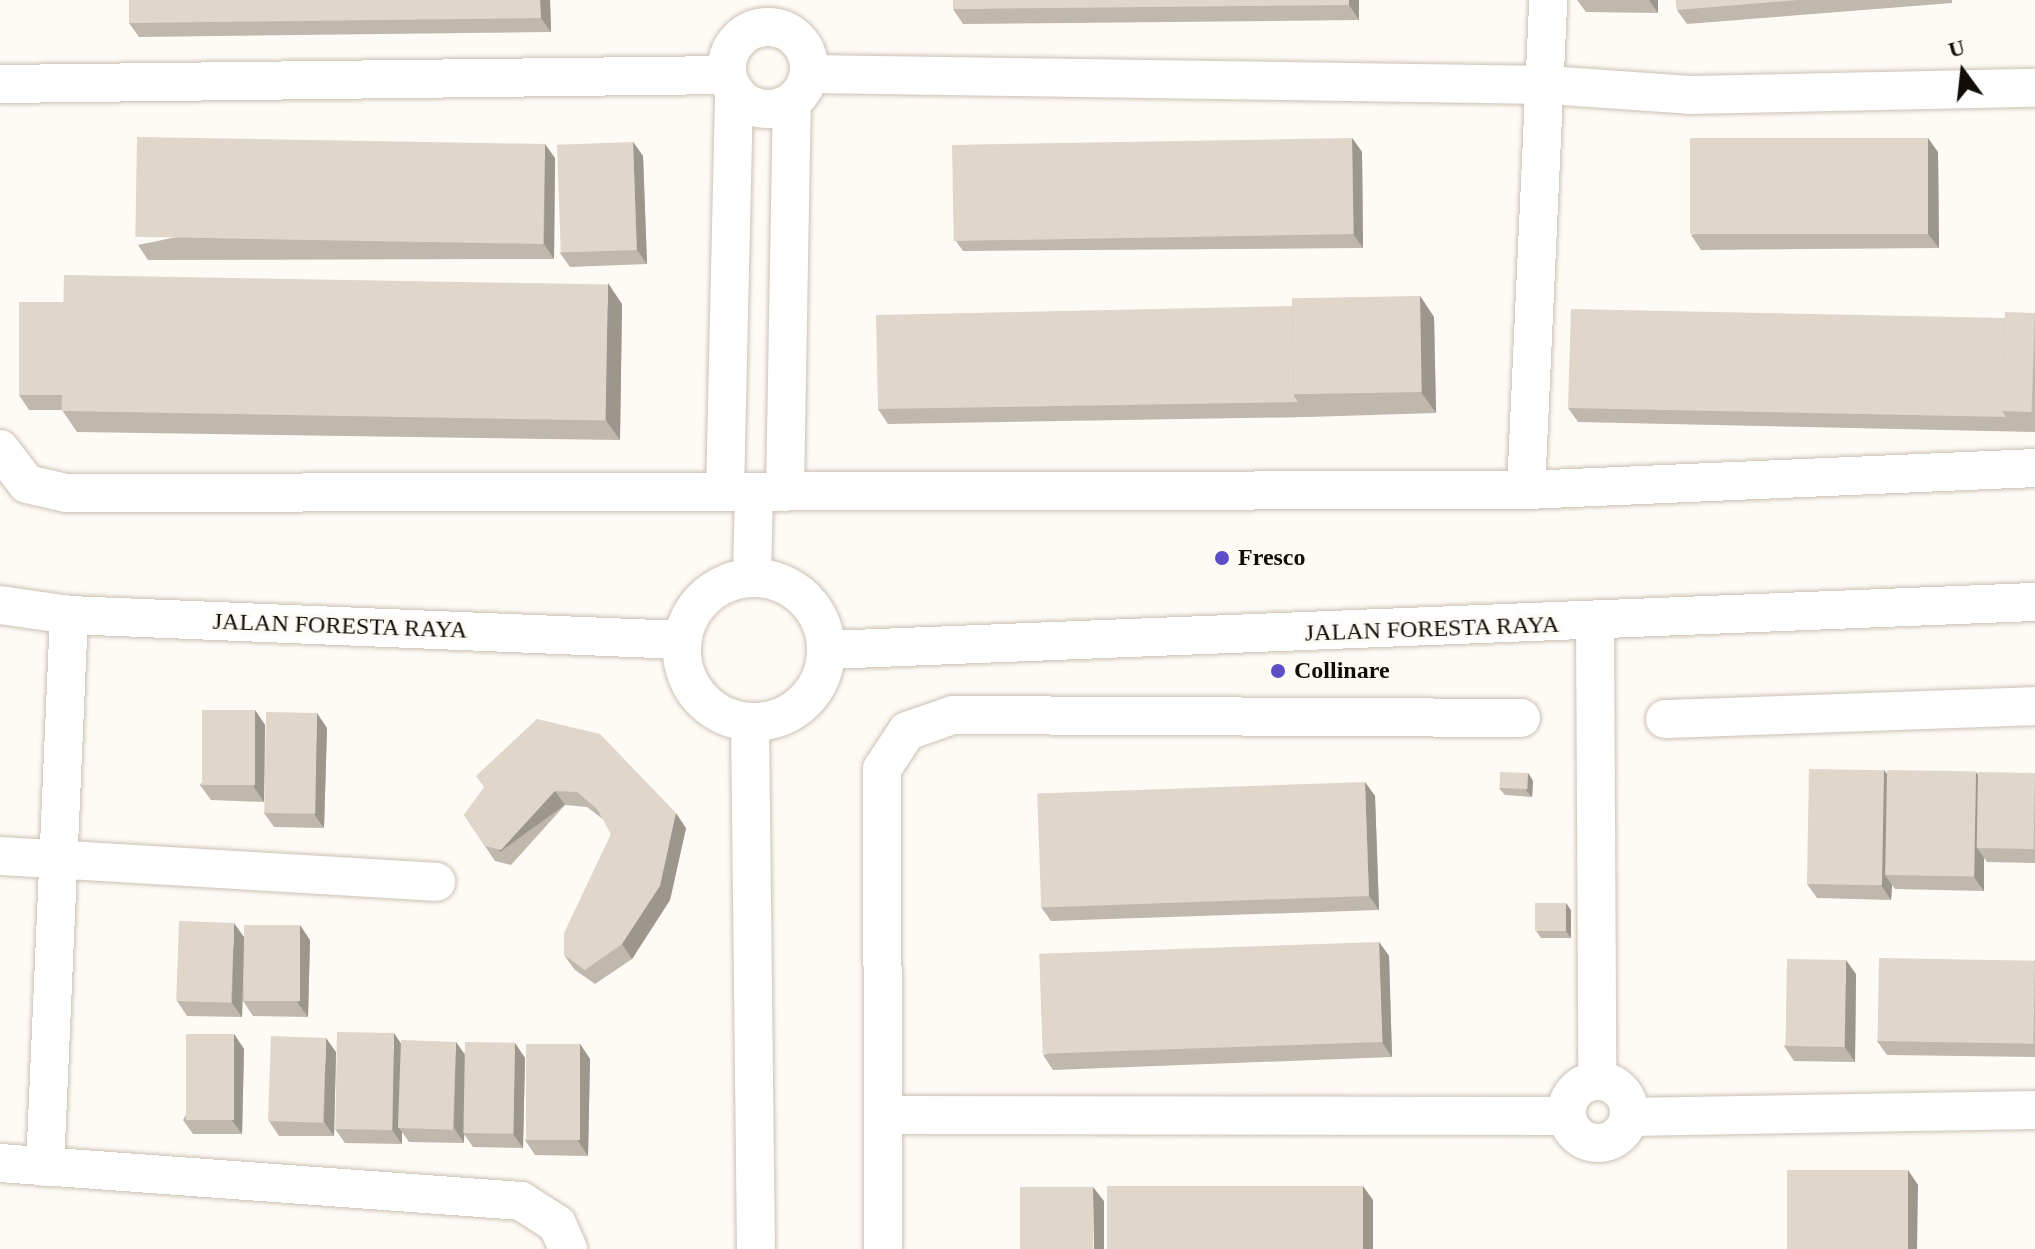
<!DOCTYPE html>
<style>
body{margin:0}
#map{position:relative;width:2035px;height:1249px;overflow:hidden;background:#fefaf5;font-family:"Times New Roman",serif}
div>[style]{position:absolute}
[style*='--x']{left:calc(var(--x)*1px);top:calc(var(--y)*1px);width:calc(var(--w)*1px);rotate:calc(var(--a)*1deg)}
.roads{filter:drop-shadow(0 0 2px #cbc1b4) drop-shadow(0 0 2px #cbc1b4)}
.minor>*{height:38px;margin:-19px;padding:0 19px;transform-origin:19px;border-radius:19px;background:#fff}
.minor>.ring{margin:-19px;padding:0;box-sizing:content-box;background:none;border:38px solid #fff;border-radius:50%}
.wall>*{inset:0;background:#c1b8ad}
.shaded-wall>*{inset:0;background:#9d968d;transform-origin:0 0}
.building>*{inset:0;background:#e0d6c9;transform-origin:0 0}
.dots>*{width:22px;height:22px;translate:-50% -50%;box-sizing:border-box;border:4px solid #fefaf5;border-radius:50%}
span{translate:-50% -50%;white-space:nowrap;text-align:center;line-height:1.15;-webkit-text-stroke:6px #fefaf5;paint-order:stroke}
.poi-label{font-size:24px;color:#100d09;font-weight:700}
.left{translate:0 -50%;text-align:left}
.street-label{font-size:24px;color:#100d09}
.north{position:absolute;left:1923px;top:32px;width:80px;height:80px;-webkit-text-stroke:6px #fefaf5;paint-order:stroke;rotate:345deg;font-size:22px;font-weight:700;line-height:32px;text-align:center;color:#100d09}
.north::after{content:'';display:block;margin:auto;width:28px;height:36px;background:#100d09;clip-path:polygon(50% 0,100% 100%,50% 72%,0 100%)}
</style>
<div id="map">
<div class="roads">
<div class="minor">
<div class="ring" style="left:727px;top:27px;width:44px;height:44px"></div>
<div style="--x:809;--y:74;--w:739;--a:0.85"></div>
<div style="--x:1548;--y:85;--w:142;--a:4"></div>
<div style="--x:1690;--y:95;--w:345;--a:-1.2"></div>
<div style="--x:0;--y:84;--w:727;--a:-0.71"></div>
<div style="--x:0;--y:449;--w:44;--a:52.4"></div>
<div style="--x:27;--y:484;--w:40;--a:13"></div>
<div style="--x:66;--y:493;--w:1460;--a:-0.12"></div>
<div style="--x:1526;--y:490;--w:509;--a:-2.47"></div>
<div style="--x:1526;--y:490;--w:490;--a:-87.4"></div>
<div style="--x:725;--y:492;--w:402;--a:-88.7"></div>
<div style="--x:785;--y:492;--w:390;--a:-89"></div>
<div class="ring" style="left:682px;top:578px;width:106px;height:106px"></div>
<div style="--x:752;--y:578;--w:86;--a:-88.7"></div>
<div style="--x:0;--y:605;--w:70;--a:8.2"></div>
<div style="--x:69;--y:615;--w:613;--a:2.34"></div>
<div style="--x:1595;--y:623;--w:458;--a:89.7"></div>
<div style="--x:828;--y:650;--w:1208;--a:-2.28"></div>
<div style="--x:1665;--y:719;--w:370;--a:-2"></div>
<div style="--x:750;--y:723;--w:526;--a:89.35"></div>
<div style="--x:0;--y:856;--w:437;--a:3.4"></div>
<div class="ring" style="left:1567px;top:1081px;width:24px;height:24px"></div>
<div style="--x:883;--y:1115;--w:683;--a:0.08"></div>
<div style="--x:1629;--y:1117;--w:406;--a:-1"></div>
<div style="--x:0;--y:1163;--w:522;--a:4.17"></div>
<div style="--x:521;--y:1201;--w:43;--a:32.6"></div>
<div style="--x:557;--y:1224;--w:27;--a:66"></div>
<div style="--x:45;--y:1167;--w:553;--a:-87.51"></div>
<div style="--x:883;--y:1249;--w:480;--a:-90.1"></div>
<div style="--x:882;--y:769;--w:45;--a:-56.7"></div>
<div style="--x:907;--y:731;--w:49;--a:-19.2"></div>
<div style="--x:953;--y:715;--w:568;--a:0.3"></div>
</div>
</div>
<div class="wall">
<div style="clip-path:polygon(550px 0,551px 32px,139px 37px,129px 23px)"></div>
<div style="clip-path:polygon(1359px 0,1359px 20px,963px 24px,953px 9px)"></div>
<div style="clip-path:polygon(1577px 0,1658px 0,1658px 13px,1586px 12px)"></div>
<div style="clip-path:polygon(1676px 0,1952px 0,1952px 3px,1687px 24px,1677px 10px)"></div>
<div style="clip-path:polygon(1352px 138px,1362px 152px,1363px 248px,963px 251px,953px 237px)"></div>
<div style="clip-path:polygon(633px 142px,643px 156px,647px 264px,570px 267px,560px 253px)"></div>
<div style="clip-path:polygon(1938px 152px,1939px 248px,1701px 250px,1691px 235px)"></div>
<div style="clip-path:polygon(555px 158px,554px 259px,148px 260px,138px 245px)"></div>
<div style="clip-path:polygon(1420px 296px,1434px 317px,1436px 413px,1308px 417px,888px 424px,878px 409px,1292px 306px)"></div>
<div style="clip-path:polygon(622px 304px,620px 440px,77px 432px,62px 410px,29px 410px,19px 395px)"></div>
<div style="clip-path:polygon(2035px 313px,2035px 432px,1578px 422px,1568px 408px)"></div>
<div style="clip-path:polygon(255px 710px,265px 725px,264px 802px,211px 800px,200px 785px)"></div>
<div style="clip-path:polygon(537px 719px,686px 828px,670px 900px,632px 959px,595px 984px,575px 970px,564px 955px,611px 834px,604px 820px,587px 807px,565px 805px,511px 865px,495px 861px,464px 815px)"></div>
<div style="clip-path:polygon(327px 728px,324px 828px,274px 827px,264px 813px)"></div>
<div style="clip-path:polygon(1884px 770px,1887px 774px,1976px 772px,1978px 775px,2035px 773px,2035px 863px,1987px 862px,1984px 858px,1984px 891px,1895px 889px,1892px 885px,1891px 900px,1817px 898px,1807px 884px)"></div>
<div style="clip-path:polygon(1528px 773px,1533px 781px,1532px 797px,1505px 795px,1499px 788px)"></div>
<div style="clip-path:polygon(1365px 782px,1375px 796px,1379px 910px,1051px 921px,1041px 907px)"></div>
<div style="clip-path:polygon(1571px 910px,1571px 938px,1541px 938px,1536px 931px)"></div>
<div style="clip-path:polygon(244px 937px,310px 940px,308px 1017px,253px 1016px,243px 1001px,244px 949px,242px 1017px,187px 1016px,177px 1001px)"></div>
<div style="clip-path:polygon(1379px 942px,1389px 956px,1392px 1057px,1053px 1070px,1043px 1055px)"></div>
<div style="clip-path:polygon(2035px 960px,2035px 1057px,1887px 1055px,1877px 1041px)"></div>
<div style="clip-path:polygon(1856px 974px,1855px 1062px,1794px 1061px,1784px 1046px)"></div>
<div style="clip-path:polygon(234px 1034px,244px 1049px,242px 1134px,193px 1134px,183px 1120px)"></div>
<div style="clip-path:polygon(401px 1043px,464px 1054px,515px 1043px,525px 1058px,523px 1148px,473px 1147px,464px 1134px,464px 1143px,409px 1142px,402px 1132px,402px 1144px,345px 1143px,335px 1129px)"></div>
<div style="clip-path:polygon(580px 1044px,590px 1059px,588px 1156px,535px 1155px,525px 1140px)"></div>
<div style="clip-path:polygon(336px 1052px,334px 1136px,279px 1136px,269px 1121px)"></div>
</div>
<div class="shaded-wall">
<div style="clip-path:polygon(540px 0,550px 0,551px 32px,541px 18px)"></div>
<div style="clip-path:polygon(1349px 0,1359px 0,1359px 20px,1349px 5px)"></div>
<div style="clip-path:polygon(1649px 0,1658px 0,1658px 13px)"></div>
<div style="clip-path:polygon(1352px 138px,1362px 152px,1363px 248px,1353px 234px)"></div>
<div style="clip-path:polygon(1928px 138px,1938px 152px,1939px 248px,1928px 234px)"></div>
<div style="clip-path:polygon(633px 142px,643px 156px,647px 264px,637px 250px)"></div>
<div style="clip-path:polygon(545px 144px,555px 158px,554px 259px,544px 244px)"></div>
<div style="clip-path:polygon(608px 283px,622px 304px,620px 440px,605px 419px)"></div>
<div style="clip-path:polygon(1420px 296px,1434px 317px,1436px 413px,1421px 392px)"></div>
<div style="clip-path:polygon(255px 710px,265px 725px,264px 802px,254px 787px)"></div>
<div style="clip-path:polygon(317px 713px,327px 728px,324px 828px,314px 814px)"></div>
<div style="clip-path:polygon(1884px 770px,1894px 784px,1885px 875px,1892px 885px,1891px 900px,1881px 885px)"></div>
<div style="clip-path:polygon(1976px 772px,1986px 786px,1977px 848px,1984px 858px,1984px 891px,1974px 877px)"></div>
<div style="clip-path:polygon(1528px 773px,1533px 781px,1532px 797px,1526px 790px)"></div>
<div style="clip-path:polygon(1365px 782px,1375px 796px,1379px 910px,1369px 896px)"></div>
<div style="left:555px;top:791px;width:17px;height:80px;rotate:54deg"></div>
<div style="clip-path:polygon(676px 813px,686px 828px,670px 900px,632px 959px,622px 944px)"></div>
<div style="clip-path:polygon(1566px 903px,1571px 910px,1571px 938px,1566px 931px)"></div>
<div style="clip-path:polygon(234px 923px,244px 937px,242px 1017px,232px 1003px)"></div>
<div style="clip-path:polygon(300px 925px,310px 940px,308px 1017px,298px 1003px)"></div>
<div style="clip-path:polygon(1379px 942px,1389px 956px,1392px 1057px,1382px 1042px)"></div>
<div style="clip-path:polygon(1846px 960px,1856px 974px,1855px 1062px,1845px 1047px)"></div>
<div style="clip-path:polygon(394px 1033px,404px 1048px,399px 1128px,402px 1132px,402px 1144px,392px 1130px)"></div>
<div style="clip-path:polygon(234px 1034px,244px 1049px,242px 1134px,232px 1120px)"></div>
<div style="clip-path:polygon(326px 1038px,336px 1052px,334px 1136px,324px 1122px)"></div>
<div style="clip-path:polygon(456px 1042px,466px 1056px,464px 1143px,454px 1128px)"></div>
<div style="clip-path:polygon(515px 1043px,525px 1058px,523px 1148px,513px 1134px)"></div>
<div style="clip-path:polygon(580px 1044px,590px 1059px,588px 1156px,578px 1141px)"></div>
<div style="clip-path:polygon(1908px 1170px,1918px 1185px,1917px 1249px,1907px 1249px)"></div>
<div style="clip-path:polygon(1363px 1186px,1373px 1200px,1373px 1249px,1362px 1249px)"></div>
<div style="clip-path:polygon(1093px 1187px,1104px 1201px,1104px 1249px,1094px 1249px)"></div>
</div>
<div class="building">
<div style="clip-path:polygon(129px 0,540px 0,541px 18px,129px 23px)"></div>
<div style="clip-path:polygon(953px 0,1349px 0,1349px 5px,953px 9px)"></div>
<div style="clip-path:polygon(1676px 0,1798px 0,1677px 10px)"></div>
<div style="left:1352px;top:138px;width:96px;height:400px;rotate:89deg"></div>
<div style="left:1928px;top:138px;width:96px;height:238px;rotate:90deg"></div>
<div style="left:633px;top:142px;width:108px;height:76px;rotate:88deg"></div>
<div style="left:545px;top:144px;width:100px;height:408px;rotate:91deg"></div>
<div style="left:64px;top:275px;width:544px;height:136px;rotate:1deg"></div>
<div style="left:1420px;top:296px;width:96px;height:128px;rotate:89deg"></div>
<div style="left:19px;top:302px;width:45px;height:93px"></div>
<div style="clip-path:polygon(1292px 306px,1294px 396px,1298px 402px,878px 409px,876px 315px)"></div>
<div style="clip-path:polygon(1571px 309px,2005px 318px,2002px 411px,2006px 417px,1568px 408px)"></div>
<div style="left:2005px;top:312px;width:30px;height:99px;rotate:2deg"></div>
<div style="left:202px;top:710px;width:53px;height:75px"></div>
<div style="left:266px;top:712px;width:51px;height:101px;rotate:1deg"></div>
<div style="clip-path:polygon(537px 719px,600px 734px,676px 813px,660px 886px,622px 944px,585px 970px,564px 955px,564px 933px,611px 834px,597px 809px,577px 792px,555px 791px,501px 850px,485px 846px,464px 815px,484px 787px,476px 776px)"></div>
<div style="left:1809px;top:769px;width:75px;height:115px;rotate:1deg"></div>
<div style="left:1887px;top:770px;width:89px;height:105px;rotate:1deg"></div>
<div style="left:1500px;top:772px;width:28px;height:16px;rotate:2deg"></div>
<div style="left:1978px;top:772px;width:57px;height:76px;rotate:1deg"></div>
<div style="left:1365px;top:782px;width:114px;height:328px;rotate:88deg"></div>
<div style="left:1566px;top:903px;width:28px;height:31px;rotate:90deg"></div>
<div style="left:179px;top:921px;width:55px;height:80px;rotate:2deg"></div>
<div style="left:244px;top:925px;width:56px;height:76px"></div>
<div style="left:1379px;top:942px;width:100px;height:340px;rotate:88deg"></div>
<div style="left:1879px;top:958px;width:156px;height:83px;rotate:1deg"></div>
<div style="left:1787px;top:959px;width:59px;height:87px;rotate:1deg"></div>
<div style="left:337px;top:1032px;width:57px;height:97px;rotate:1deg"></div>
<div style="left:186px;top:1034px;width:48px;height:86px"></div>
<div style="left:271px;top:1036px;width:55px;height:85px;rotate:2deg"></div>
<div style="left:401px;top:1040px;width:55px;height:88px;rotate:2deg"></div>
<div style="left:465px;top:1042px;width:50px;height:91px;rotate:1deg"></div>
<div style="left:526px;top:1044px;width:54px;height:96px"></div>
<div style="left:1787px;top:1170px;width:121px;height:79px"></div>
<div style="left:1107px;top:1186px;width:256px;height:63px"></div>
<div style="left:1020px;top:1187px;width:73px;height:62px"></div>
</div>
<div class="dots">
<div style="left:1222px;top:558px;background:#5b4ec6"></div>
<div style="left:1278px;top:671px;background:#5b4ec6"></div>
</div>
<div class="poi-label">
<span class="left" style="left:1238px;top:558px">Fresco</span>
<span class="left" style="left:1294px;top:671px">Collinare</span>
</div>
<div class="street-label">
<span style="left:340px;top:626px;rotate:2deg">JALAN FORESTA RAYA</span>
<span style="left:1432px;top:629px;rotate:-2deg">JALAN FORESTA RAYA</span>
</div>
<div class="north">U</div>
</div>
